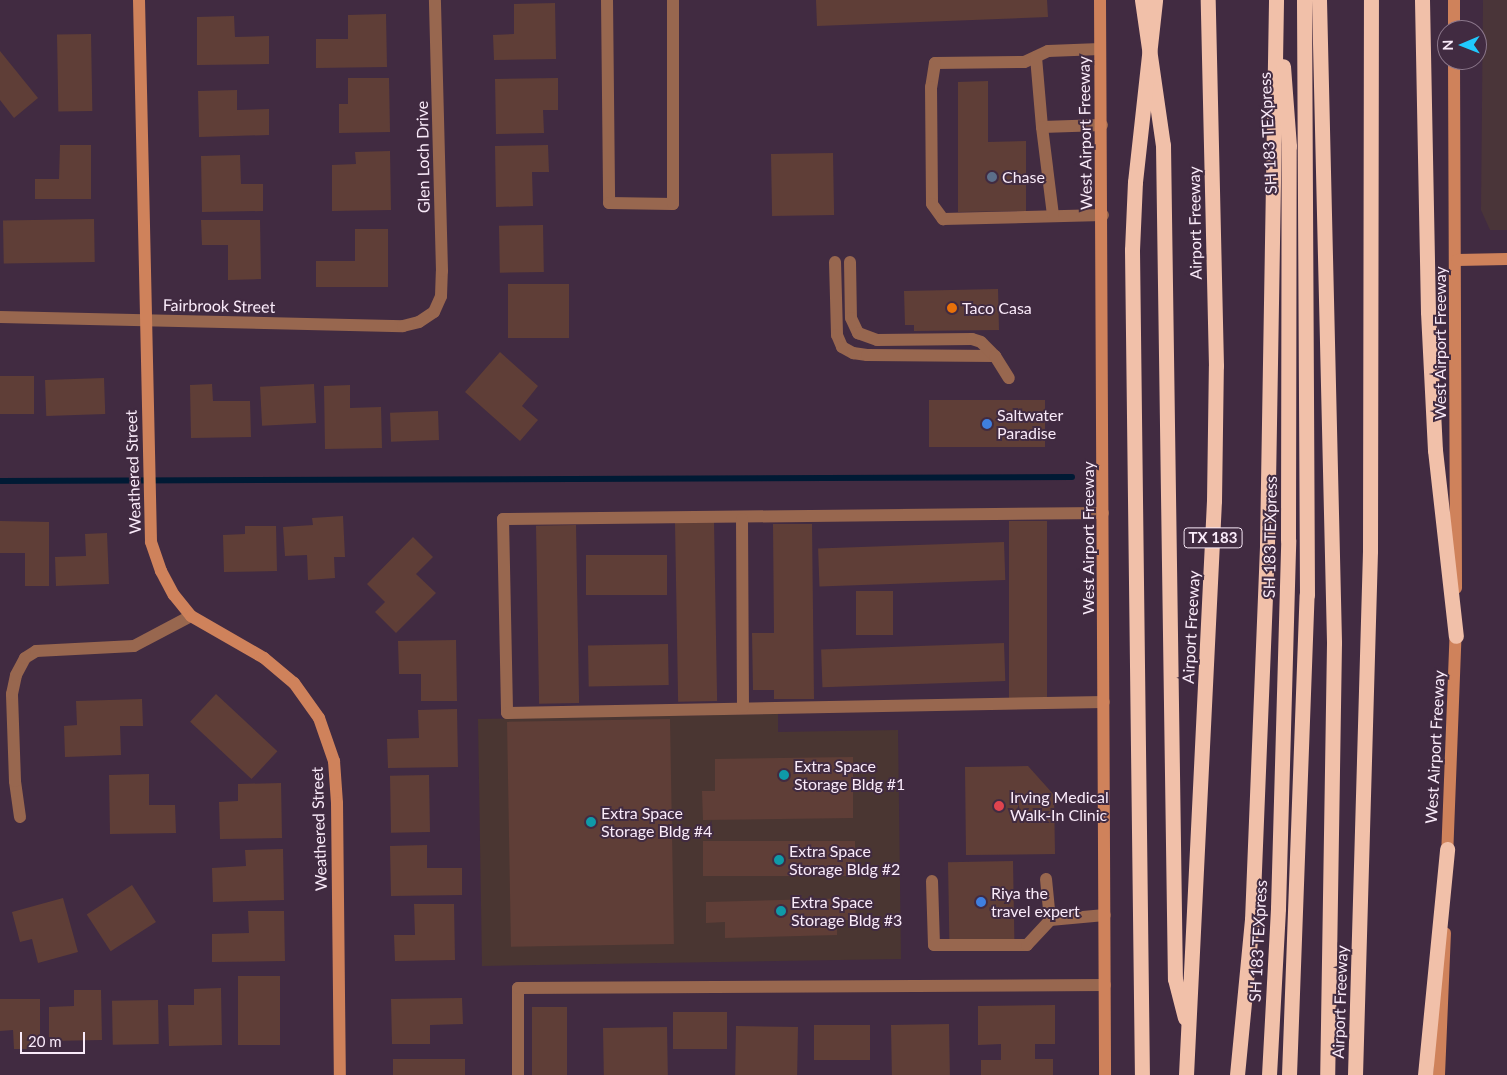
<!DOCTYPE html>
<style>
body{margin:0}
#map{position:relative;width:1507px;height:1075px;overflow:hidden;background:#412b41;font-family:Lato,sans-serif}
div>[style]{position:absolute}
[style*='--x']{left:calc(var(--x)*1px);top:calc(var(--y)*1px);width:calc(var(--w)*1px);rotate:calc(var(--a)*1deg)}
.industrial>*{inset:0;background:#4a3632}
.medical>*{inset:0;background:#4a3539}
.stream>*{height:6px;margin:-3px;padding:0 3px;transform-origin:3px;border-radius:3px;background:#001a34}
.building>*{inset:0;background:#5f3e37;transform-origin:0 0}
.lane>*{height:12px;margin:-6px;padding:0 6px;transform-origin:6px;border-radius:6px;background:#98674f}
.street>*{height:12px;margin:-6px;padding:0 6px;transform-origin:6px;border-radius:6px;background:#98674f}
.secondary>*{height:12px;margin:-6px;padding:0 6px;transform-origin:6px;border-radius:6px;background:#cf825b}
.highway>*{height:15px;margin:-7.5px;padding:0 7.5px;transform-origin:7.5px;border-radius:7.5px;background:#f1c0a9}
.highway-bridge>*{height:15px;margin:-7.5px;padding:0 7.5px;transform-origin:7.5px;border-radius:7.5px;background:#f1c0a9}
.dots>*{width:14px;height:14px;translate:-50% -50%;box-sizing:border-box;border:2px solid #412b41;border-radius:50%}
span{translate:-50% -50%;white-space:nowrap;text-align:center;line-height:1.15;-webkit-text-stroke:4px #412b41;paint-order:stroke}
.shield-label span{padding:1px 4px;background:#412b41;border:1px solid;border-radius:4px;-webkit-text-stroke-width:0}
.shield-label{font-size:15px;color:#f9eaf9;font-weight:700}
.street-label{font-size:16px;color:#f9eaf9}
.poi-label{font-size:16px;color:#f9eaf9}
.left{translate:0 -50%;text-align:left}
.north{position:absolute;left:1437px;top:20px;width:50px;height:50px;box-sizing:border-box;background:#412b41;border:1px solid #8b778b;border-radius:50%;rotate:269deg;font-size:14px;font-weight:700;line-height:20px;text-align:center;color:#f9eaf9}
.north::after{content:'';display:block;margin:auto;width:18px;height:22px;background:#21c9fd;clip-path:polygon(50% 0,100% 100%,50% 72%,0 100%)}
.scale{position:absolute;left:20px;top:1032px;width:65px;height:22px;box-sizing:border-box;border:2px solid #f9eaf9;border-top:0;padding-left:6px;font-size:15px;line-height:18px;white-space:nowrap;color:#f9eaf9;-webkit-text-stroke:4px #412b41;paint-order:stroke}
</style>
<div id="map">
<div class="industrial">
<div style="clip-path:polygon(778px 714px,778px 732px,898px 730px,901px 959px,482px 966px,478px 719px)"></div>
</div>
<div class="medical">
<div style="clip-path:polygon(1483px 0,1507px 0,1507px 230px,1490px 230px,1481px 210px)"></div>
</div>
<div class="stream">
<div style="--x:0;--y:481;--w:1072;--a:-0.21"></div>
</div>
<div class="building">
<div style="clip-path:polygon(816px 0,1047px 0,1048px 17px,817px 26px)"></div>
<div style="clip-path:polygon(555px 3px,556px 59px,494px 60px,493px 35px,514px 34px,514px 4px)"></div>
<div style="clip-path:polygon(386px 14px,387px 67px,316px 68px,316px 39px,348px 39px,348px 15px)"></div>
<div style="clip-path:polygon(234px 16px,235px 37px,269px 36px,269px 64px,197px 65px,197px 17px)"></div>
<div style="left:91px;top:34px;width:77px;height:34px;rotate:89deg"></div>
<div style="clip-path:polygon(0 51px,38px 98px,14px 118px,0 100px)"></div>
<div style="clip-path:polygon(348px 78px,389px 78px,390px 132px,339px 133px,339px 104px,348px 104px)"></div>
<div style="clip-path:polygon(558px 78px,558px 110px,543px 110px,544px 133px,496px 134px,495px 79px)"></div>
<div style="clip-path:polygon(988px 81px,988px 142px,1026px 141px,1026px 211px,958px 212px,958px 82px)"></div>
<div style="clip-path:polygon(237px 90px,237px 110px,269px 109px,269px 135px,199px 137px,198px 91px)"></div>
<div style="clip-path:polygon(60px 145px,91px 145px,91px 199px,35px 199px,35px 179px,59px 179px)"></div>
<div style="clip-path:polygon(548px 145px,549px 172px,532px 172px,533px 206px,496px 207px,495px 146px)"></div>
<div style="clip-path:polygon(390px 151px,391px 210px,332px 211px,332px 165px,356px 164px,355px 152px)"></div>
<div style="left:833px;top:153px;width:62px;height:62px;rotate:89deg"></div>
<div style="clip-path:polygon(240px 155px,241px 184px,263px 184px,263px 211px,202px 212px,201px 156px)"></div>
<div style="left:94px;top:219px;width:43px;height:91px;rotate:89deg"></div>
<div style="clip-path:polygon(201px 220px,260px 220px,261px 279px,228px 280px,228px 245px,202px 245px)"></div>
<div style="left:543px;top:225px;width:47px;height:44px;rotate:89deg"></div>
<div style="clip-path:polygon(355px 229px,388px 229px,388px 287px,316px 287px,316px 261px,355px 261px)"></div>
<div style="left:569px;top:284px;width:54px;height:61px;rotate:90deg"></div>
<div style="clip-path:polygon(998px 289px,999px 330px,914px 331px,914px 325px,905px 325px,904px 291px)"></div>
<div style="clip-path:polygon(500px 352px,538px 386px,522px 406px,538px 420px,520px 441px,465px 392px)"></div>
<div style="left:0;top:376px;width:34px;height:38px"></div>
<div style="left:104px;top:378px;width:36px;height:59px;rotate:88deg"></div>
<div style="clip-path:polygon(212px 384px,213px 401px,250px 401px,251px 437px,191px 438px,190px 385px)"></div>
<div style="left:314px;top:384px;width:39px;height:54px;rotate:87deg"></div>
<div style="clip-path:polygon(350px 385px,350px 408px,381px 407px,382px 448px,325px 449px,324px 386px)"></div>
<div style="left:1045px;top:400px;width:47px;height:116px;rotate:90deg"></div>
<div style="left:438px;top:411px;width:29px;height:48px;rotate:88deg"></div>
<div style="clip-path:polygon(343px 516px,345px 557px,334px 557px,335px 578px,308px 580px,307px 555px,285px 556px,283px 527px,313px 525px,312px 518px)"></div>
<div style="clip-path:polygon(0 521px,49px 522px,49px 586px,25px 586px,25px 553px,0 553px)"></div>
<div style="left:1009px;top:521px;width:38px;height:180px"></div>
<div style="left:714px;top:522px;width:179px;height:39px;rotate:89deg"></div>
<div style="clip-path:polygon(773px 524px,812px 524px,814px 699px,774px 699px,774px 690px,753px 690px,752px 633px,774px 633px)"></div>
<div style="left:576px;top:525px;width:178px;height:40px;rotate:89deg"></div>
<div style="clip-path:polygon(245px 526px,276px 526px,277px 571px,224px 572px,223px 535px,245px 534px)"></div>
<div style="clip-path:polygon(107px 533px,109px 584px,56px 586px,55px 557px,86px 556px,85px 534px)"></div>
<div style="clip-path:polygon(413px 537px,433px 557px,416px 574px,436px 593px,396px 633px,375px 612px,385px 602px,367px 584px)"></div>
<div style="left:1004px;top:542px;width:38px;height:186px;rotate:88deg"></div>
<div style="left:667px;top:555px;width:40px;height:81px;rotate:90deg"></div>
<div style="left:856px;top:591px;width:37px;height:44px"></div>
<div style="clip-path:polygon(456px 640px,457px 701px,421px 701px,421px 674px,399px 674px,398px 641px)"></div>
<div style="left:1004px;top:643px;width:38px;height:183px;rotate:88deg"></div>
<div style="left:668px;top:644px;width:41px;height:80px;rotate:89deg"></div>
<div style="left:216px;top:694px;width:84px;height:38px;rotate:43deg"></div>
<div style="clip-path:polygon(142px 699px,143px 726px,120px 726px,121px 755px,65px 757px,64px 726px,77px 725px,76px 701px)"></div>
<div style="clip-path:polygon(457px 709px,458px 767px,388px 768px,387px 739px,419px 738px,418px 710px)"></div>
<div style="left:670px;top:719px;width:225px;height:163px;rotate:89deg"></div>
<div style="clip-path:polygon(853px 757px,853px 818px,703px 820px,702px 791px,715px 791px,715px 759px)"></div>
<div style="clip-path:polygon(1028px 766px,1054px 795px,1055px 854px,966px 855px,965px 767px)"></div>
<div style="clip-path:polygon(149px 774px,149px 805px,175px 805px,176px 833px,110px 834px,109px 775px)"></div>
<div style="left:429px;top:775px;width:57px;height:39px;rotate:89deg"></div>
<div style="clip-path:polygon(281px 783px,282px 838px,220px 839px,219px 802px,238px 801px,238px 784px)"></div>
<div style="left:855px;top:841px;width:35px;height:152px;rotate:90deg"></div>
<div style="clip-path:polygon(427px 845px,427px 868px,462px 868px,462px 895px,391px 896px,390px 846px)"></div>
<div style="clip-path:polygon(283px 849px,284px 900px,213px 902px,212px 868px,246px 866px,245px 850px)"></div>
<div style="left:1013px;top:861px;width:81px;height:65px;rotate:89deg"></div>
<div style="left:132px;top:885px;width:44px;height:54px;rotate:57deg"></div>
<div style="clip-path:polygon(63px 898px,78px 952px,38px 963px,32px 939px,20px 942px,12px 912px)"></div>
<div style="clip-path:polygon(855px 898px,856px 920px,837px 920px,837px 935px,725px 938px,725px 922px,706px 923px,706px 902px)"></div>
<div style="clip-path:polygon(414px 904px,454px 904px,455px 960px,395px 961px,394px 935px,415px 935px)"></div>
<div style="clip-path:polygon(248px 911px,284px 911px,285px 961px,212px 962px,212px 934px,249px 933px)"></div>
<div style="left:238px;top:976px;width:42px;height:69px"></div>
<div style="clip-path:polygon(221px 988px,222px 1045px,169px 1046px,168px 1005px,194px 1005px,194px 989px)"></div>
<div style="clip-path:polygon(74px 990px,101px 990px,102px 1040px,49px 1041px,49px 1007px,74px 1006px)"></div>
<div style="clip-path:polygon(462px 998px,463px 1024px,430px 1025px,430px 1044px,392px 1044px,391px 999px)"></div>
<div style="clip-path:polygon(0 999px,40px 999px,40px 1049px,14px 1049px,13px 1030px,0 1031px)"></div>
<div style="left:158px;top:1000px;width:44px;height:46px;rotate:89deg"></div>
<div style="clip-path:polygon(1055px 1005px,1055px 1044px,1035px 1044px,1035px 1059px,1053px 1059px,1053px 1075px,981px 1075px,981px 1060px,1001px 1060px,1001px 1044px,978px 1045px,978px 1006px)"></div>
<div style="left:532px;top:1007px;width:35px;height:68px"></div>
<div style="left:673px;top:1012px;width:54px;height:37px"></div>
<div style="left:949px;top:1024px;width:51px;height:58px;rotate:89deg"></div>
<div style="left:870px;top:1025px;width:35px;height:56px;rotate:90deg"></div>
<div style="left:736px;top:1026px;width:62px;height:49px;rotate:1deg"></div>
<div style="left:667px;top:1027px;width:48px;height:64px;rotate:89deg"></div>
<div style="left:465px;top:1059px;width:16px;height:72px;rotate:90deg"></div>
</div>
<div class="lane">
<div style="--x:607;--y:0;--w:203;--a:89.4"></div>
<div style="--x:609;--y:203;--w:64;--a:0.9"></div>
<div style="--x:673;--y:204;--w:204;--a:-90"></div>
<div style="--x:1100;--y:49;--w:52;--a:177.8"></div>
<div style="--x:1048;--y:51;--w:26;--a:155"></div>
<div style="--x:1024;--y:62;--w:89;--a:179.4"></div>
<div style="--x:935;--y:63;--w:24;--a:99"></div>
<div style="--x:931;--y:87;--w:117;--a:89.5"></div>
<div style="--x:932;--y:204;--w:19;--a:54"></div>
<div style="--x:943;--y:219;--w:160;--a:-1.4"></div>
<div style="--x:1036;--y:57;--w:70;--a:85.1"></div>
<div style="--x:1042;--y:127;--w:60;--a:-1.9"></div>
<div style="--x:1042;--y:127;--w:89;--a:82.9"></div>
<div style="--x:835;--y:262;--w:73;--a:88.4"></div>
<div style="--x:837;--y:335;--w:13;--a:67"></div>
<div style="--x:842;--y:347;--w:13;--a:29"></div>
<div style="--x:853;--y:353;--w:14;--a:8"></div>
<div style="--x:867;--y:355;--w:128;--a:0.4"></div>
<div style="--x:850;--y:262;--w:56;--a:89"></div>
<div style="--x:851;--y:318;--w:17;--a:65"></div>
<div style="--x:858;--y:333;--w:20;--a:20"></div>
<div style="--x:877;--y:340;--w:95;--a:-0.6"></div>
<div style="--x:972;--y:339;--w:9;--a:18"></div>
<div style="--x:981;--y:342;--w:20;--a:45"></div>
<div style="--x:995;--y:356;--w:26;--a:58"></div>
<div style="--x:1103;--y:513;--w:600;--a:179.43"></div>
<div style="--x:503;--y:519;--w:194;--a:88.8"></div>
<div style="--x:507;--y:713;--w:597;--a:-1.06"></div>
<div style="--x:742;--y:519;--w:188;--a:89.7"></div>
<div style="--x:1046;--y:879;--w:41;--a:84.4"></div>
<div style="--x:1050;--y:920;--w:55;--a:-5.2"></div>
<div style="--x:932;--y:881;--w:64;--a:88.2"></div>
<div style="--x:934;--y:945;--w:93;--a:0"></div>
<div style="--x:1027;--y:945;--w:34;--a:-47"></div>
<div style="--x:518;--y:1075;--w:87;--a:-90"></div>
<div style="--x:518;--y:988;--w:587;--a:-0.29"></div>
</div>
<div class="street">
<div style="--x:0;--y:317;--w:403;--a:1.3"></div>
<div style="--x:403;--y:326;--w:16;--a:-14"></div>
<div style="--x:419;--y:322;--w:18;--a:-34"></div>
<div style="--x:434;--y:312;--w:17;--a:-66"></div>
<div style="--x:441;--y:296;--w:25;--a:-88"></div>
<div style="--x:442;--y:271;--w:271;--a:-91.5"></div>
<div style="--x:20;--y:817;--w:36;--a:-98"></div>
<div style="--x:15;--y:781;--w:87;--a:-92"></div>
<div style="--x:12;--y:694;--w:19;--a:-78"></div>
<div style="--x:16;--y:675;--w:19;--a:-62"></div>
<div style="--x:25;--y:658;--w:13;--a:-32"></div>
<div style="--x:36;--y:651;--w:98;--a:-2.9"></div>
<div style="--x:134;--y:646;--w:64;--a:-27.8"></div>
</div>
<div class="secondary">
<div style="--x:139;--y:0;--w:542;--a:88.73"></div>
<div style="--x:151;--y:542;--w:31;--a:71"></div>
<div style="--x:161;--y:571;--w:27;--a:62"></div>
<div style="--x:174;--y:595;--w:27;--a:51"></div>
<div style="--x:191;--y:616;--w:84;--a:29.9"></div>
<div style="--x:264;--y:658;--w:39;--a:40"></div>
<div style="--x:294;--y:683;--w:43;--a:54.5"></div>
<div style="--x:319;--y:718;--w:46;--a:70.8"></div>
<div style="--x:334;--y:761;--w:42;--a:85.9"></div>
<div style="--x:337;--y:803;--w:272;--a:89.4"></div>
<div style="--x:1100;--y:0;--w:1075;--a:89.73"></div>
<div style="--x:1454;--y:0;--w:30;--a:90"></div>
<div style="--x:1454;--y:60;--w:528;--a:89.78"></div>
<div style="--x:1457;--y:260;--w:50;--a:-1.1"></div>
<div style="--x:1447;--y:858;--w:230;--a:-87.8"></div>
<div style="--x:1439;--y:1075;--w:142;--a:-87.6"></div>
</div>
<div class="highway">
<div style="--x:1142;--y:0;--w:147;--a:81.8"></div>
<div style="--x:1163;--y:145;--w:834;--a:89.18"></div>
<div style="--x:1175;--y:979;--w:40;--a:75.6"></div>
<div style="--x:1319;--y:0;--w:643;--a:88.66"></div>
<div style="--x:1334;--y:643;--w:432;--a:90.9"></div>
<div style="--x:1422;--y:0;--w:312;--a:88.9"></div>
<div style="--x:1428;--y:312;--w:138;--a:87.1"></div>
<div style="--x:1435;--y:450;--w:187;--a:83.6"></div>
<div style="--x:1132;--y:250;--w:825;--a:89.31"></div>
<div style="--x:1186;--y:1075;--w:575;--a:-87.21"></div>
<div style="--x:1214;--y:501;--w:135;--a:-89.2"></div>
<div style="--x:1216;--y:366;--w:366;--a:-91.3"></div>
<div style="--x:1237;--y:1075;--w:156;--a:-84.5"></div>
<div style="--x:1252;--y:920;--w:376;--a:-87.7"></div>
<div style="--x:1267;--y:544;--w:544;--a:-89.05"></div>
<div style="--x:1269;--y:1075;--w:167;--a:-86.9"></div>
<div style="--x:1278;--y:908;--w:368;--a:-88.4"></div>
<div style="--x:1288;--y:540;--w:394;--a:-89.9"></div>
<div style="--x:1289;--y:146;--w:80;--a:-94.3"></div>
<div style="--x:1289;--y:1075;--w:480;--a:-87.9"></div>
<div style="--x:1307;--y:595;--w:595;--a:-90.29"></div>
<div style="--x:1355;--y:1075;--w:524;--a:-88.36"></div>
<div style="--x:1370;--y:551;--w:551;--a:-89.9"></div>
<div style="--x:1425;--y:1075;--w:227;--a:-84.4"></div>
</div>
<div class="highway-bridge">
<div style="--x:1132;--y:250;--w:68;--a:-87.5"></div>
<div style="--x:1135;--y:182;--w:183;--a:-83.7"></div>
</div>
<div class="dots">
<div style="left:992px;top:177px;background:#5c6f8a"></div>
<div style="left:952px;top:308px;background:#e8710a"></div>
<div style="left:987px;top:424px;background:#3f7fe0"></div>
<div style="left:784px;top:775px;background:#0f9aa8"></div>
<div style="left:999px;top:806px;background:#e0444e"></div>
<div style="left:591px;top:822px;background:#0f9aa8"></div>
<div style="left:779px;top:860px;background:#0f9aa8"></div>
<div style="left:981px;top:902px;background:#3f7fe0"></div>
<div style="left:781px;top:911px;background:#0f9aa8"></div>
</div>
<div class="shield-label">
<span style="left:1213px;top:538px">TX 183</span>
</div>
<div class="street-label">
<span style="left:1085px;top:133px;rotate:-91deg">West Airport Freeway</span>
<span style="left:1268px;top:133px;rotate:-93deg">SH 183 TEXpress</span>
<span style="left:423px;top:157px;rotate:-91deg">Glen Loch Drive</span>
<span style="left:1195px;top:223px;rotate:-91deg">Airport Freeway</span>
<span style="left:219px;top:306px;rotate:1deg">Fairbrook Street</span>
<span style="left:1440px;top:343px;rotate:-90deg">West Airport Freeway</span>
<span style="left:133px;top:472px;rotate:-92deg">Weathered Street</span>
<span style="left:1270px;top:537px;rotate:-89deg">SH 183 TEXpress</span>
<span style="left:1088px;top:538px;rotate:-90deg">West Airport Freeway</span>
<span style="left:1191px;top:627px;rotate:-87deg">Airport Freeway</span>
<span style="left:1435px;top:747px;rotate:-87deg">West Airport Freeway</span>
<span style="left:319px;top:829px;rotate:-92deg">Weathered Street</span>
<span style="left:1258px;top:941px;rotate:-87deg">SH 183 TEXpress</span>
<span style="left:1340px;top:1002px;rotate:-88deg">Airport Freeway</span>
</div>
<div class="poi-label">
<span class="left" style="left:1002px;top:177px">Chase</span>
<span class="left" style="left:962px;top:308px">Taco Casa</span>
<span class="left" style="left:997px;top:424px">Saltwater<br>Paradise</span>
<span class="left" style="left:794px;top:775px">Extra Space<br>Storage Bldg #1</span>
<span class="left" style="left:1010px;top:806px">Irving Medical<br>Walk-In Clinic</span>
<span class="left" style="left:601px;top:822px">Extra Space<br>Storage Bldg #4</span>
<span class="left" style="left:789px;top:860px">Extra Space<br>Storage Bldg #2</span>
<span class="left" style="left:991px;top:902px">Riya the<br>travel expert</span>
<span class="left" style="left:791px;top:911px">Extra Space<br>Storage Bldg #3</span>
</div>
<div class="north">N</div>
<div class="scale">20 m</div>
</div>
